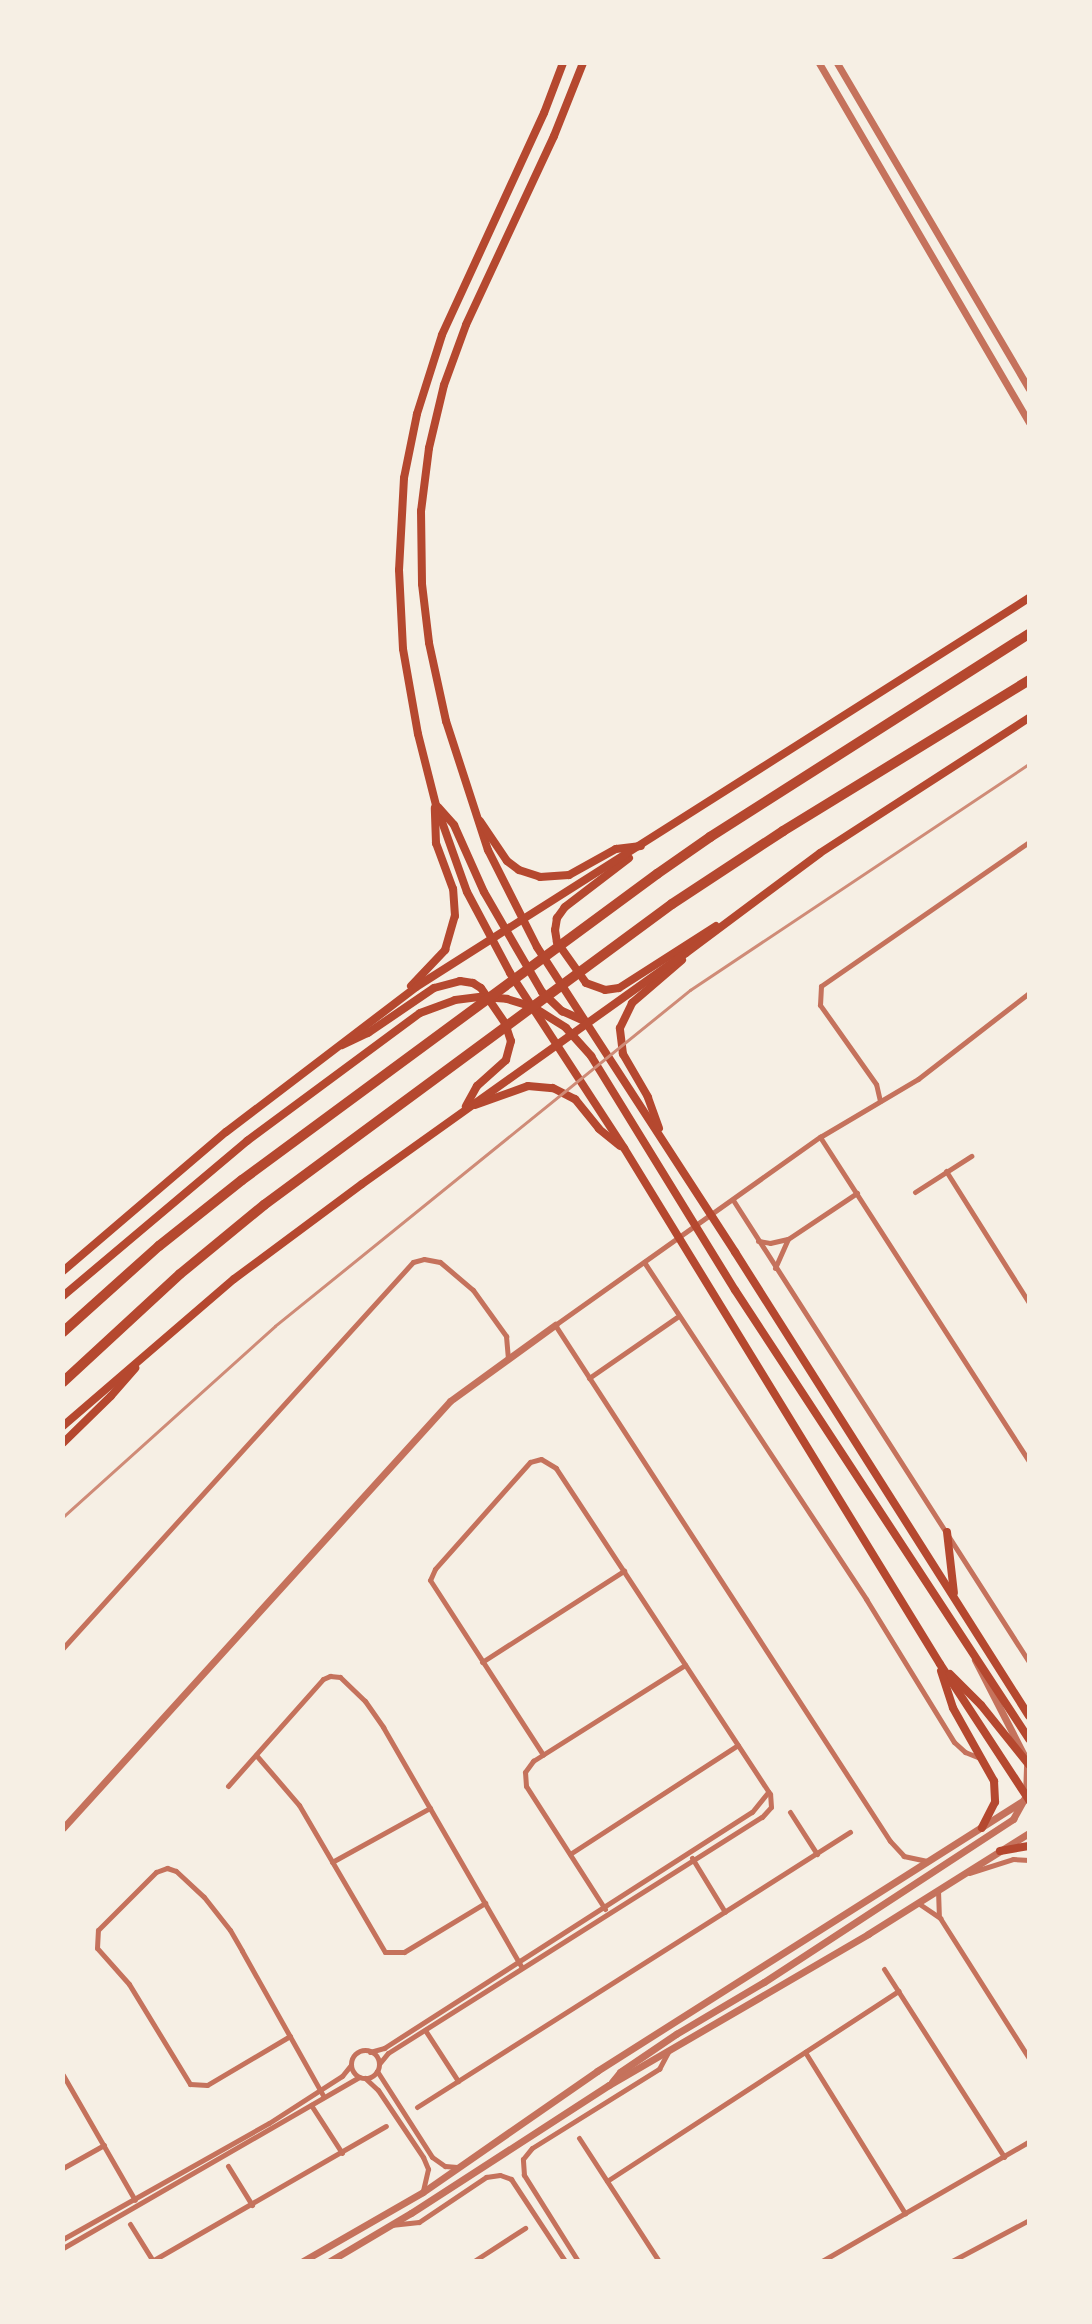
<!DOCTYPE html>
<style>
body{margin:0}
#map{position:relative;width:1092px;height:2324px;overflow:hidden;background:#f6efe4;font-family:Arial,sans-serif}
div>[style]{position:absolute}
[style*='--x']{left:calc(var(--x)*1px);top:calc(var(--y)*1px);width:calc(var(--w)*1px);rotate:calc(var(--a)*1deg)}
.minor>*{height:5px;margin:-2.5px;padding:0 2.5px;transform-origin:2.5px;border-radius:2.5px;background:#c5725c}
.minor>.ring{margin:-2.5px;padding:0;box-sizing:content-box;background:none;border:5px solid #c5725c;border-radius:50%}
.tertiary>*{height:7px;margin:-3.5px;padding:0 3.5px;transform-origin:3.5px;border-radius:3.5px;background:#c5725c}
.secondary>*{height:8px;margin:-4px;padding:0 4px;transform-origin:4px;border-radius:4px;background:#b5482f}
.trunk>*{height:10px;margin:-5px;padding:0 5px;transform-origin:5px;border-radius:5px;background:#b5482f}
.rail>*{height:2.5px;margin:-1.25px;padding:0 1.25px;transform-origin:1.25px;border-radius:1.25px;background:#cf8b77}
span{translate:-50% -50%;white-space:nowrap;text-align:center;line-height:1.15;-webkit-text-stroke:5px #f6efe4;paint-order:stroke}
.frame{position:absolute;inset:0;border:65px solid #f6efe4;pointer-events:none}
</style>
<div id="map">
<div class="minor">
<div style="--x:880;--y:1101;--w:17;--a:-103"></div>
<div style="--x:876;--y:1084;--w:97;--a:-125.3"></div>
<div style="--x:820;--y:1005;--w:19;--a:-87"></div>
<div style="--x:821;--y:986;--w:253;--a:-34.7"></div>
<div style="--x:820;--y:1137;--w:386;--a:57.2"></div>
<div style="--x:946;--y:1171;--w:156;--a:57.8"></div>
<div style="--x:915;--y:1192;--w:67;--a:-32.7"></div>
<div style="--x:733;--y:1200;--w:549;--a:57.35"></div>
<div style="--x:758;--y:1241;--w:12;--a:9"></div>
<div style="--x:770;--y:1243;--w:18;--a:-13"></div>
<div style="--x:788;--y:1239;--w:83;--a:-33.7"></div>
<div style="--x:644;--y:1262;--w:404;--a:56.6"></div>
<div style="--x:866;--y:1599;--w:168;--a:58.4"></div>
<div style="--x:954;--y:1742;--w:15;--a:42"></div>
<div style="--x:965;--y:1752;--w:16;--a:22"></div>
<div style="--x:775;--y:1268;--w:32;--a:-66"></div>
<div style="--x:589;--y:1378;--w:107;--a:-34.7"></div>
<div style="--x:63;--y:1648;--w:521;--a:-47.8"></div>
<div style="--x:413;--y:1262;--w:11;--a:-15"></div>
<div style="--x:424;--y:1259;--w:16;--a:11"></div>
<div style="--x:440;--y:1262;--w:43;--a:40.3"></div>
<div style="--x:473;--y:1290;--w:57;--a:54.3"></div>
<div style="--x:506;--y:1336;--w:22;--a:85"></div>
<div style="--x:482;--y:1662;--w:169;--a:-32.7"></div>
<div style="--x:256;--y:1755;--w:66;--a:49.3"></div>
<div style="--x:299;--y:1805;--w:170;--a:59.7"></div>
<div style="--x:385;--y:1952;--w:19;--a:0"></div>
<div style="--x:404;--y:1952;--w:95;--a:-31.2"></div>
<div style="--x:228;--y:1786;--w:143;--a:-48.4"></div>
<div style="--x:323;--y:1679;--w:8;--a:-23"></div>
<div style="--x:330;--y:1676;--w:10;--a:6"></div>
<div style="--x:340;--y:1677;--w:35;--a:44"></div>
<div style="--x:365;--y:1701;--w:32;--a:55"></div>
<div style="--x:383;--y:1727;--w:278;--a:60"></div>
<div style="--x:790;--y:1812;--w:50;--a:57.3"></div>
<div style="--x:570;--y:1854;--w:200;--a:-33"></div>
<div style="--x:692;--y:1858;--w:63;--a:58.6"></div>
<div style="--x:927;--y:1861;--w:24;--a:-168"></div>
<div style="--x:904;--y:1856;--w:21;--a:-133"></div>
<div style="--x:890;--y:1841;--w:615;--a:-122.99"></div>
<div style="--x:555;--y:1325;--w:325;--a:-35.4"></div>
<div style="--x:820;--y:1137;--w:114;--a:-30.6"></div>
<div style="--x:918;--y:1079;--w:140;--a:-37.8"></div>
<div style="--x:332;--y:1862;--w:112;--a:-28.9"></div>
<div style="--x:969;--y:1873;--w:46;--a:-17.7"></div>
<div style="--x:1013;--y:1859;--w:16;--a:4"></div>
<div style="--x:938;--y:1890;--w:25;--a:88"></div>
<div style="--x:918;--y:1903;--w:27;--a:34"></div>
<div style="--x:940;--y:1918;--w:166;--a:57.6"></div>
<div style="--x:605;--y:1909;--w:146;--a:-122.7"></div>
<div style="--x:526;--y:1786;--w:14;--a:-94"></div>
<div style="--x:525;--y:1772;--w:14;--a:-54"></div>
<div style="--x:533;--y:1761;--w:180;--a:-32.3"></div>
<div style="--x:884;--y:1969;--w:223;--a:57.4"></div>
<div style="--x:425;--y:2030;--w:61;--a:57.1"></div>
<div style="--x:290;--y:2036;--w:96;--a:149.4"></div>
<div style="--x:207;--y:2085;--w:17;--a:-177"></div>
<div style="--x:190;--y:2084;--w:117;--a:-121.4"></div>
<div style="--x:129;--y:1984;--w:48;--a:-131.6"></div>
<div style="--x:97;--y:1948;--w:18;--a:-87"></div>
<div style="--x:98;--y:1930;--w:82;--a:-45"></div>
<div style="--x:156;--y:1872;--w:12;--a:-20"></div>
<div style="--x:167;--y:1868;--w:9;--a:18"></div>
<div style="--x:176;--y:1871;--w:38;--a:43"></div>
<div style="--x:204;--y:1897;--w:42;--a:51.8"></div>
<div style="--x:230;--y:1930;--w:24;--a:60"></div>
<div style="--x:242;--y:1951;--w:167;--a:60.7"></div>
<div class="ring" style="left:351px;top:2050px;width:23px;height:23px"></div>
<div style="--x:370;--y:2052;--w:15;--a:-16"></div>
<div style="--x:384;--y:2048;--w:437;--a:-32.7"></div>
<div style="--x:752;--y:1812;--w:26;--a:-51"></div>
<div style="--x:805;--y:2052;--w:190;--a:58.2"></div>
<div style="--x:379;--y:2064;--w:14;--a:-51"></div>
<div style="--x:388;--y:2053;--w:442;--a:-32.3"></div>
<div style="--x:762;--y:1817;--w:13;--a:-48"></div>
<div style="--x:771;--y:1807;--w:13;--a:-94"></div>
<div style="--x:770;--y:1794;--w:390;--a:-123.3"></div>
<div style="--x:556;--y:1468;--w:17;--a:-149"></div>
<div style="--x:541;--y:1459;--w:11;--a:165"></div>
<div style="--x:530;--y:1462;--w:143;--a:131.6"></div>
<div style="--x:435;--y:1569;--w:12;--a:114"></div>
<div style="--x:430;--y:1580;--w:208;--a:57.1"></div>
<div style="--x:377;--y:2071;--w:102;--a:57.4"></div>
<div style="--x:432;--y:2157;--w:16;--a:35"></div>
<div style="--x:445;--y:2166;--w:12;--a:5"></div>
<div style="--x:63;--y:2075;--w:144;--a:60.1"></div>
<div style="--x:365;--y:2078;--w:18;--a:43"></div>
<div style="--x:378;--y:2090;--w:81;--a:56.1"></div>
<div style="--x:423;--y:2157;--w:13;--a:67"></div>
<div style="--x:428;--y:2169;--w:22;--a:103"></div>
<div style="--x:311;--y:2105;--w:57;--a:57.1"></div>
<div style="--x:417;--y:2107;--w:513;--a:-32.42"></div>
<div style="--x:579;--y:2138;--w:147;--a:57"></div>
<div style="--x:228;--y:2166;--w:46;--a:58.4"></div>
<div style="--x:63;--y:2168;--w:47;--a:-29.3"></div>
<div style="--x:607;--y:2181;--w:348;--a:-33.1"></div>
<div style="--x:130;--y:2224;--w:44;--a:58.1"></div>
<div style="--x:391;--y:2225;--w:28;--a:-6"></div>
<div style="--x:419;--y:2222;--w:81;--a:-33.9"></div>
<div style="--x:486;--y:2177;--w:14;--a:-8"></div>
<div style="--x:500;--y:2175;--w:12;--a:20"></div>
<div style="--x:511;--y:2179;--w:98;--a:56.6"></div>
<div style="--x:63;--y:2239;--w:236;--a:-29.4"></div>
<div style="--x:269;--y:2123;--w:87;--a:-32.8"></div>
<div style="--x:342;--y:2076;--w:14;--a:-51"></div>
<div style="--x:63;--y:2248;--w:342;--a:-30"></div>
<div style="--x:152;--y:2261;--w:270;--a:-30"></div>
<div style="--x:474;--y:2261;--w:61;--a:-32.9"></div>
<div style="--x:578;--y:2261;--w:102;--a:-122.1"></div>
<div style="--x:524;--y:2175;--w:16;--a:-94"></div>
<div style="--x:523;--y:2159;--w:14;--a:-51"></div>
<div style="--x:532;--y:2148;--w:150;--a:-31.9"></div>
<div style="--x:659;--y:2069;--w:21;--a:-62"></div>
<div style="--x:822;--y:2261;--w:238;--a:-30"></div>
<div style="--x:952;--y:2261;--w:87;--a:-28"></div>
</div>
<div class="tertiary">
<div style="--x:819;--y:63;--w:416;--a:59.7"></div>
<div style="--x:837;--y:63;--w:378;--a:59.5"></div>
<div style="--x:63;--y:1828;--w:576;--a:-47.81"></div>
<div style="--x:450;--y:1401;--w:130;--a:-35.9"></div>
<div style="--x:612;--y:2082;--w:13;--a:-51"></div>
<div style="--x:620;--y:2072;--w:68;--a:-34.2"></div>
<div style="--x:676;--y:2034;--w:102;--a:-30.6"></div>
<div style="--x:764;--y:1982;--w:298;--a:-33.2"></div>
<div style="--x:1013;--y:1819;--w:26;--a:-61"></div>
<div style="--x:1026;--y:1796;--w:35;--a:-88"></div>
<div style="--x:1027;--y:1761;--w:114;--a:-117.2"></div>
<div style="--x:303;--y:2261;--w:138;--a:-29.9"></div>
<div style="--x:423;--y:2192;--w:212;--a:-34.8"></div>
<div style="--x:597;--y:2071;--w:512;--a:-32.39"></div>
<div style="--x:330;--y:2261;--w:94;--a:-30.7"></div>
<div style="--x:411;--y:2213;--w:236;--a:-32.9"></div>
<div style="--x:609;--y:2085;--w:300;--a:-30.2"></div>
<div style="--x:868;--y:1934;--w:190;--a:-32.1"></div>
</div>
<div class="secondary">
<div style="--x:563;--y:63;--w:53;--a:110.8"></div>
<div style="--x:544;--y:113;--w:244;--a:114.7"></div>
<div style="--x:442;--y:335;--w:83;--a:107.6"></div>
<div style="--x:417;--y:414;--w:65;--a:101.5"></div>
<div style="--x:404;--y:478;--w:92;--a:93.1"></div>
<div style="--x:399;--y:570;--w:79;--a:87.1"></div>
<div style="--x:403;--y:649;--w:86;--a:80"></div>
<div style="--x:418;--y:734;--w:73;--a:75.8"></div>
<div style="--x:436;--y:805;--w:92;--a:70.4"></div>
<div style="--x:467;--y:892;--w:92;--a:62"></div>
<div style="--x:510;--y:973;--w:209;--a:56.9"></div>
<div style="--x:624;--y:1148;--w:605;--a:58.52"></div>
<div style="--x:940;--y:1664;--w:163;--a:56.8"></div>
<div style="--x:583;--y:63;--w:79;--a:111.7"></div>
<div style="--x:554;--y:136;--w:208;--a:115"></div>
<div style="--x:466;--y:325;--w:64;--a:110.1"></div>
<div style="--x:444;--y:385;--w:65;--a:103.4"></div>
<div style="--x:429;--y:448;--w:64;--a:97.2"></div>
<div style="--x:421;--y:511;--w:73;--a:89.2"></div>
<div style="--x:422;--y:584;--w:59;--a:83.2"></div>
<div style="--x:429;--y:643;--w:80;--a:77.7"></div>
<div style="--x:446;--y:721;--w:136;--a:72"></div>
<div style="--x:488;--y:850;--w:109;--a:63.2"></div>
<div style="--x:537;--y:947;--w:364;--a:57"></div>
<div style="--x:735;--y:1252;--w:549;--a:57.64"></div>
<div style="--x:438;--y:807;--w:24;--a:48"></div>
<div style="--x:454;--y:825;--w:73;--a:65.9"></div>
<div style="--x:484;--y:892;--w:116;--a:59.9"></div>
<div style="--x:542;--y:992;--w:28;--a:44"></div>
<div style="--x:562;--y:1011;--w:27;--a:24"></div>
<div style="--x:480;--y:821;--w:48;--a:56"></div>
<div style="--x:507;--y:861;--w:15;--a:37"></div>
<div style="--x:519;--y:870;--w:22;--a:18"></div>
<div style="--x:540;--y:877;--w:29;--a:-4"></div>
<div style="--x:569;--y:875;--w:54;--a:-29"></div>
<div style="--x:616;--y:849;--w:25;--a:-7"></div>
<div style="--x:629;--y:858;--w:81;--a:142.6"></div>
<div style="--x:565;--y:907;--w:14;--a:126"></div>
<div style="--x:557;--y:918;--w:12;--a:99"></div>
<div style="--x:555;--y:930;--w:12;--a:81"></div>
<div style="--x:557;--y:942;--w:50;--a:54.7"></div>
<div style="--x:586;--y:983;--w:20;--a:20"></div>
<div style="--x:605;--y:990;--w:14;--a:-8"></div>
<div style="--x:619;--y:988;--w:115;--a:-32.6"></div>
<div style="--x:411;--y:986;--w:50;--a:-46.6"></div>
<div style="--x:445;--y:950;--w:35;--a:-74"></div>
<div style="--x:455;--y:916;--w:27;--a:-94"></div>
<div style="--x:453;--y:889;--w:49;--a:-110.3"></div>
<div style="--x:436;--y:843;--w:35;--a:-92"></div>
<div style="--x:342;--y:1045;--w:29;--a:-25"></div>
<div style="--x:368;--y:1033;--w:80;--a:-34.3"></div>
<div style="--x:434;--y:988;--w:27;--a:-15"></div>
<div style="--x:460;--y:981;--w:13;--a:9"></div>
<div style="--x:473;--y:983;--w:9;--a:32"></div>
<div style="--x:481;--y:988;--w:42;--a:55.6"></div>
<div style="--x:505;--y:1023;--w:19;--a:72"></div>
<div style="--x:511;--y:1041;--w:20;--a:105"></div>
<div style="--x:506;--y:1060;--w:39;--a:138"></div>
<div style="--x:477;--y:1086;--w:23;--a:119"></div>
<div style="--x:475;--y:1105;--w:56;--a:-19.7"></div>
<div style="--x:528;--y:1086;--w:25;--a:5"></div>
<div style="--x:553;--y:1088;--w:25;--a:27"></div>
<div style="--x:575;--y:1099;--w:38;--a:51"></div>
<div style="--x:599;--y:1129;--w:27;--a:39"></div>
<div style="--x:659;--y:1128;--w:33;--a:-110"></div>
<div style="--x:648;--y:1097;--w:50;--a:-120.2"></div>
<div style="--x:623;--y:1054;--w:26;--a:-97"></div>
<div style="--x:620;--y:1028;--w:28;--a:-64"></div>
<div style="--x:632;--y:1003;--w:66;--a:-40.7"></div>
<div style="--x:63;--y:1271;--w:214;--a:-40.5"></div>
<div style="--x:226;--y:1132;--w:239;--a:-37.3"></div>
<div style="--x:416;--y:987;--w:726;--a:-32.4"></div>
<div style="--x:63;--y:1296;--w:241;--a:-40.1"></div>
<div style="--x:247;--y:1141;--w:215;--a:-36.5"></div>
<div style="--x:420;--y:1013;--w:37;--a:-20"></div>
<div style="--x:455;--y:1000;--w:26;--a:-7"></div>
<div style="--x:481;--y:997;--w:26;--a:4"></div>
<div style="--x:507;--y:999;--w:27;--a:17"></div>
<div style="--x:533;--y:1007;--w:39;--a:32"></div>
<div style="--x:566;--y:1028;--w:38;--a:48"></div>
<div style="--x:591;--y:1056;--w:275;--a:58.4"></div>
<div style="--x:735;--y:1290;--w:537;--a:56.78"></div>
<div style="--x:63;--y:1426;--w:225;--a:-40.7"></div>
<div style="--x:234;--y:1279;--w:159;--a:-36.6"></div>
<div style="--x:362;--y:1184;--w:398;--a:-35.5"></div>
<div style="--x:686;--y:953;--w:167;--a:-36.7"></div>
<div style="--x:820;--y:853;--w:249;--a:-32.9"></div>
<div style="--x:63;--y:1443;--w:67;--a:-44.4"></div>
<div style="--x:111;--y:1396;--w:37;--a:-49"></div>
<div style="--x:947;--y:1532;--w:61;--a:83.5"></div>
<div style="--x:941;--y:1671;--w:39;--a:72"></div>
<div style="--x:953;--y:1708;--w:84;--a:60.7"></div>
<div style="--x:994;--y:1781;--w:21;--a:87"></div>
<div style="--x:995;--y:1802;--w:29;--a:117"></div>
<div style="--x:950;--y:1674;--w:44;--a:45"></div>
<div style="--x:981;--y:1705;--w:77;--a:51.3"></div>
<div style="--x:1000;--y:1851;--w:29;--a:-10"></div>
</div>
<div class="trunk">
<div style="--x:63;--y:1332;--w:129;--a:-41.9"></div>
<div style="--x:159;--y:1246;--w:106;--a:-38.5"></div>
<div style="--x:242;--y:1180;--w:516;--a:-36.4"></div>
<div style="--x:657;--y:874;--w:65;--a:-34.9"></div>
<div style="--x:710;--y:837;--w:378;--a:-32.5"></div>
<div style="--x:63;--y:1382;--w:159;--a:-42.7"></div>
<div style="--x:180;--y:1274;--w:109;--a:-39.4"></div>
<div style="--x:264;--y:1205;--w:507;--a:-36.42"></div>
<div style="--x:672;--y:904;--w:133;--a:-33.3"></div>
<div style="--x:783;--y:831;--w:289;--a:-31.5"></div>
</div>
<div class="rail">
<div style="--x:63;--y:1517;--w:285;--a:-42"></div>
<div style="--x:275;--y:1326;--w:534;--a:-38.99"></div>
<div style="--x:690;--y:990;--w:407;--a:-33.7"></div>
</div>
<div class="frame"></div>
</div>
